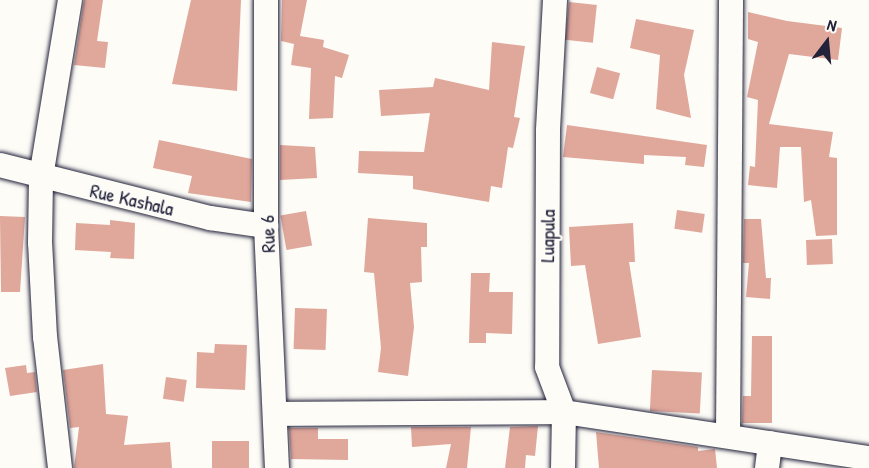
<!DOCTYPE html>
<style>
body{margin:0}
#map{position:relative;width:869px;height:468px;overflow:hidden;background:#fdfcf7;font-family:"Patrick Hand",sans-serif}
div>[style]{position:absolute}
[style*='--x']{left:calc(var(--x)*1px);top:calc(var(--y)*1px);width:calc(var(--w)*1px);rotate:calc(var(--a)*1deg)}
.building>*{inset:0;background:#e0a79b;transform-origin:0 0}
.roads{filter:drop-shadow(0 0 2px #22223b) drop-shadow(0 0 2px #22223b)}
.street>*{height:24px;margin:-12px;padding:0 12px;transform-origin:12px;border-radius:12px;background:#fdfcf7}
span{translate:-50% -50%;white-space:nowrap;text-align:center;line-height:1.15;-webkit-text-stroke:4.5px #fdfcf7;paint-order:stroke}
.street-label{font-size:20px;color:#22223b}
.north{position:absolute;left:797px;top:12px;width:60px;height:60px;-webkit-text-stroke:4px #fdfcf7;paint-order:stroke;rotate:16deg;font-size:16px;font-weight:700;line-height:24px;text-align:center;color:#22223b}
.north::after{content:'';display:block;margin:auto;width:21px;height:27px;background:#22223b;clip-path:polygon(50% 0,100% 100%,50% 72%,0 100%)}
</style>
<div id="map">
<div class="building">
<div style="clip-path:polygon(84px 0,103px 0,97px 41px,108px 42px,105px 68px,74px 65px)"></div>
<div style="clip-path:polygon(191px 0,241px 0,237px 91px,172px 84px)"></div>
<div style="clip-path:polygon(282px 0,307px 0,300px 36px,324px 40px,323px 47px,349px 55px,342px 78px,335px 76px,333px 118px,309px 119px,311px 68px,291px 65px,294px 44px,281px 41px)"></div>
<div style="left:569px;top:2px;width:28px;height:38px;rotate:6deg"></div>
<div style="clip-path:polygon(748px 12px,787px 21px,842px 28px,838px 60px,789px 54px,769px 124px,833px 132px,829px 157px,837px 158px,837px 235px,816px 236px,811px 200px,804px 202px,801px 147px,780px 147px,777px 188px,748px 185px,750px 166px,755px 167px,758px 100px,747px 97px,758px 42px,748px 39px)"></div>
<div style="clip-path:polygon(636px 19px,694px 30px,684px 75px,691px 118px,656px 109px,660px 55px,630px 48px)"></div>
<div style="clip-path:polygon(492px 42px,525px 46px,514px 117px,520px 118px,513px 148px,508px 147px,502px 188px,491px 186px,489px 202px,413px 189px,413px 176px,358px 173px,359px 151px,424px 152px,430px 113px,381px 116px,379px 90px,433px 87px,435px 78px,489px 90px)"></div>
<div style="left:597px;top:67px;width:24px;height:27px;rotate:15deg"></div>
<div style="clip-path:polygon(567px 125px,707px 145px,704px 167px,685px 165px,686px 157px,644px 155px,644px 164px,563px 157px)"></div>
<div style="clip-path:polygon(159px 140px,252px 159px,251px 202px,188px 193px,192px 176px,153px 168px)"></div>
<div style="clip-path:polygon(280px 145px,315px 147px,317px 178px,280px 180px)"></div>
<div style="left:677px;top:210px;width:28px;height:19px;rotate:8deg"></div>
<div style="left:306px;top:211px;width:35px;height:26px;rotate:80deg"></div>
<div style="clip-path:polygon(0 216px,25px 217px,20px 292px,1px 292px)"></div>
<div style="clip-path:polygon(368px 218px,427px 223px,427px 247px,421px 247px,422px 282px,410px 283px,414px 327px,408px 376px,378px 372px,381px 348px,374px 273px,364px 272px)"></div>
<div style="clip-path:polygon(744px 219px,761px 219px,766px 278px,771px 278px,770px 299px,746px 297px,749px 263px,743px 263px)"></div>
<div style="clip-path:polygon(110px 220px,135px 223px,134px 259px,110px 258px,111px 252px,75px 250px,76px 223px,110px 225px)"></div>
<div style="clip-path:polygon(633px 223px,635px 262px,629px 262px,641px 337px,598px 344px,585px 265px,571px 266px,569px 227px)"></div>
<div style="left:832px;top:239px;width:25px;height:26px;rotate:88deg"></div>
<div style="clip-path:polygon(471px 273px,490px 273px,489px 292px,513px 292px,512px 334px,486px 333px,486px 343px,469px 343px)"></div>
<div style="left:295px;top:308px;width:32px;height:41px;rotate:2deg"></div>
<div style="clip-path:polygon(752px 336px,772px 336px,772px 423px,742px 423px,743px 396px,751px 396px)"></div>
<div style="clip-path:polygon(215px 344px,247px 345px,245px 390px,196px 388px,197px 352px,214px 353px)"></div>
<div style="clip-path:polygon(103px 364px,106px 414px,128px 416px,124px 445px,170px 442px,172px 468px,74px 468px,79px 427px,70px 428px,63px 370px)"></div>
<div style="clip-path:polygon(26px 365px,27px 373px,35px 372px,37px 392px,10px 396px,5px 368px)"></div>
<div style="left:652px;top:370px;width:50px;height:41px;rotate:3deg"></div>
<div style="left:166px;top:377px;width:21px;height:22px;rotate:8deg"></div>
<div style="clip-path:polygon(538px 426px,535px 456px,526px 455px,525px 468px,505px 468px,510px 427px)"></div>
<div style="clip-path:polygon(411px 427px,471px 427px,467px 468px,446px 468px,451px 444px,412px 447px)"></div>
<div style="clip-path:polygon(289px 428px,318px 428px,318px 439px,348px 439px,348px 460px,291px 459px)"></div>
<div style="clip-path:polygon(596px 432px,698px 447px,698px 451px,715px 449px,717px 468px,599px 468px)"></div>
<div style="left:212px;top:441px;width:37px;height:27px"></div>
</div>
<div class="roads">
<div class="street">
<div style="--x:266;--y:0;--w:226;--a:90"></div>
<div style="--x:266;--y:226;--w:242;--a:87.4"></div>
<div style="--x:555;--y:0;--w:131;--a:93.1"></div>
<div style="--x:548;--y:131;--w:236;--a:90.2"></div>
<div style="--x:547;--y:367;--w:48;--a:69.3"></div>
<div style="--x:564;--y:412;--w:56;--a:91"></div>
<div style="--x:0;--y:165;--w:217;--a:14.2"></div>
<div style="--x:210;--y:218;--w:57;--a:8.1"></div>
<div style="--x:277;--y:414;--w:287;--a:-0.4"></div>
<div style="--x:564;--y:412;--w:308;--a:8.6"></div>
<div style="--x:728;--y:435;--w:435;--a:-89.6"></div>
<div style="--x:60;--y:468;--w:132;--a:-96.5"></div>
<div style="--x:45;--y:337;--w:94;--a:-93"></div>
<div style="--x:40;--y:243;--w:66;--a:-89.1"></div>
<div style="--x:41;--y:177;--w:179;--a:-80.7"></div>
<div style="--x:767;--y:468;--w:25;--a:-83"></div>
</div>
</div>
<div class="street-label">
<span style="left:132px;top:199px;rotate:13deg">Rue Kashala</span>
<span style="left:267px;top:234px;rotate:-92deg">Rue 6</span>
<span style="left:547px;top:236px;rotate:-89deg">Luapula</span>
</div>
<div class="north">N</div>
</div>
